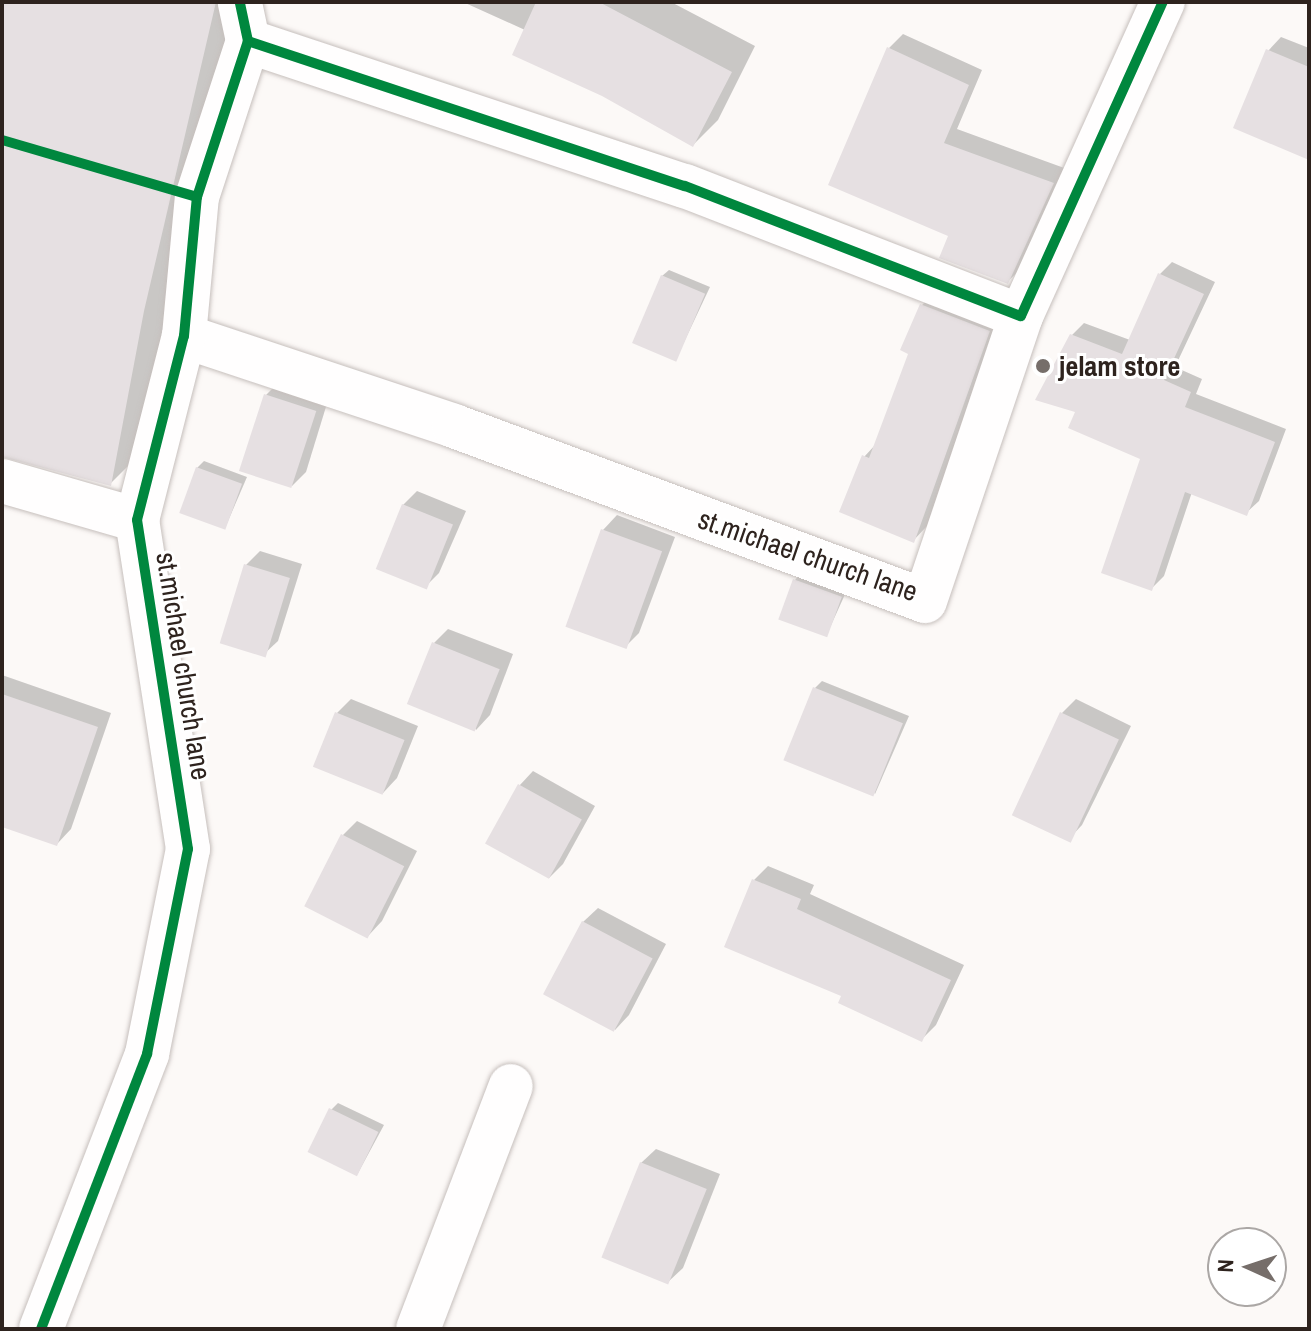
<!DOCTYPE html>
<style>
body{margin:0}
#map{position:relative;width:1311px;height:1331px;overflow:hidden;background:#fcf9f7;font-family:"Archivo Narrow",sans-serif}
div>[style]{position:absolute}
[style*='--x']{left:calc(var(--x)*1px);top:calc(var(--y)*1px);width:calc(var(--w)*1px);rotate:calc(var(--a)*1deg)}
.shadow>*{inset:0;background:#0003}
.building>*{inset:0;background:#e6e0e2;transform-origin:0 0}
.roads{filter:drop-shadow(0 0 2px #c6bfbc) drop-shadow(0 0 2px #c6bfbc)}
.street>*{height:44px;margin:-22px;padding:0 22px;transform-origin:22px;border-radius:22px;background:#fffefe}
.cycleway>*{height:10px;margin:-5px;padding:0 5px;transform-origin:5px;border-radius:5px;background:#00873e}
.dots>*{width:22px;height:22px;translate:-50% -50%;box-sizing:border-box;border:4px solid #fff;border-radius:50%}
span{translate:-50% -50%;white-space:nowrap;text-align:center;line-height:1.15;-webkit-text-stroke:6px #fff;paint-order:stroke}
.poi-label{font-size:28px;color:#2e231e;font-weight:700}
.left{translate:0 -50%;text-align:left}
.street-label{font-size:28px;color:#2e231e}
.frame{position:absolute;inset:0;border:4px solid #2e231e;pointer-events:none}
.north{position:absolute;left:1207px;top:1227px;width:80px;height:80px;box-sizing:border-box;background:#fff;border:2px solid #aba7a5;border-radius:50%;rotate:273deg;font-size:22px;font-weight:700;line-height:32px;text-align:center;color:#2e231e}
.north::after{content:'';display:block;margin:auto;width:28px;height:36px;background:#766e6a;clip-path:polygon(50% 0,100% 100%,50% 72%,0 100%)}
</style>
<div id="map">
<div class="shadow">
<div style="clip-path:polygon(2px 2px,236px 2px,135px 459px,110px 484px,2px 456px)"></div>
<div style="clip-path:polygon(463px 2px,671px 2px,755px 46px,718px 120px,693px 145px,525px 30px)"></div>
<div style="clip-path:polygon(903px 34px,982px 70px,957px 129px,1067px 169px,1022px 268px,1007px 282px,951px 235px,889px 48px)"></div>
<div style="clip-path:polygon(1281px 37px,1309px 48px,1309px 157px,1268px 51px)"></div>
<div style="clip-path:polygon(1172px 262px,1215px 282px,1175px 367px,1202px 379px,1196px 394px,1286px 429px,1259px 501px,1246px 513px,1192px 492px,1164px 576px,1151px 589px,1142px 458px,1078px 410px,1071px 336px,1084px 323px,1130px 340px,1160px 274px)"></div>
<div style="clip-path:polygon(669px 270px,710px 287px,676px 359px,662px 276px)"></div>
<div style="clip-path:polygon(936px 291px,1003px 316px,927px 526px,913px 541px,864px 457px,876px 444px,910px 353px,922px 305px)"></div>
<div style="clip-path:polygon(280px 381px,329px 397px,306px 472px,292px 486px,266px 395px)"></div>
<div style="clip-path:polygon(204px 461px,247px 477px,225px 528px,197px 468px)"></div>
<div style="clip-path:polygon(417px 491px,466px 511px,439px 573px,425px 587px,403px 505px)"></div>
<div style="clip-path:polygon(617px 515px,675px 537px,639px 633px,625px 647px,567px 625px,603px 530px)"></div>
<div style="clip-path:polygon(260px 551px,302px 564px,278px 641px,263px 655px,246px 565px)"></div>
<div style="clip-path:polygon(801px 573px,847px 590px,827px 634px,795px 580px)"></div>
<div style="clip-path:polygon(448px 629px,513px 654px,490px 715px,476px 730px,434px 643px)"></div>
<div style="clip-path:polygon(2px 675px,111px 713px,71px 829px,57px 844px,2px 825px)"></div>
<div style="clip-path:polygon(822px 681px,909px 716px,875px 794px,815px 688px)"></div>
<div style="clip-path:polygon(351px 699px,418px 726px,397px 778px,383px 793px,337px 713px)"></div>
<div style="clip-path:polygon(1076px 699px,1131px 726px,1082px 825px,1068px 840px,1062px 713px)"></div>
<div style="clip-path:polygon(533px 771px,595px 806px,563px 864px,549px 878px,519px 786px)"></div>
<div style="clip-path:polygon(357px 821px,417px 851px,382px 921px,368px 936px,343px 835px)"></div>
<div style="clip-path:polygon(768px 866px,814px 885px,810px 894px,964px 965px,936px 1025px,922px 1039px,843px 995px,754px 880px)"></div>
<div style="clip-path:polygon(598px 908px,666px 944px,629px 1015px,615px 1030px,583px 922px)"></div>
<div style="clip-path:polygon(338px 1103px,384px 1125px,358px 1173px,331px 1110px)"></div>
<div style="clip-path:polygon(656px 1149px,720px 1174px,683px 1268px,668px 1282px,641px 1163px)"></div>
</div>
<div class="building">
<div style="clip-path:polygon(2px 2px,216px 2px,144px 311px,111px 486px,2px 457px)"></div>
<div style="clip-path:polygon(536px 2px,599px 2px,732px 72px,693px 147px,602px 96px,512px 55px)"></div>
<div style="clip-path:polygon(887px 47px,969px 85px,944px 143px,1054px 183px,1008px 284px,939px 258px,948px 236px,828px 185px)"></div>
<div style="clip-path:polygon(1266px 49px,1309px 67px,1309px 160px,1233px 128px)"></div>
<div style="clip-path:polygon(1158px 273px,1204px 294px,1164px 380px,1191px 392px,1185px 407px,1275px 442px,1247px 516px,1185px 492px,1152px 591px,1101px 573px,1140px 459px,1068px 428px,1075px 412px,1035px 400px,1070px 334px,1122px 354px)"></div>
<div style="left:661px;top:275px;width:48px;height:74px;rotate:23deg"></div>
<div style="clip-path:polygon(920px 304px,990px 331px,914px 543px,839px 512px,862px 455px,869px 458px,908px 354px,900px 350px)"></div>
<div style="left:264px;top:394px;width:55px;height:81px;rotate:18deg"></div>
<div style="left:196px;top:467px;width:49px;height:49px;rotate:20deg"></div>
<div style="left:402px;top:504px;width:55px;height:70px;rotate:22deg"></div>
<div style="left:601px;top:529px;width:65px;height:104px;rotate:20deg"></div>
<div style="left:244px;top:564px;width:48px;height:83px;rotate:17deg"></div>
<div style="left:793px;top:579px;width:52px;height:43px;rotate:20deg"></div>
<div style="left:432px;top:642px;width:73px;height:67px;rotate:22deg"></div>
<div style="left:813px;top:687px;width:97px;height:79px;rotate:22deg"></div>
<div style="clip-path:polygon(2px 694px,98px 727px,57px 846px,2px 827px)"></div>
<div style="left:335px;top:712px;width:75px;height:59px;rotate:22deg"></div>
<div style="left:1060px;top:712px;width:65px;height:114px;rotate:25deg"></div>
<div style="left:518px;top:784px;width:73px;height:68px;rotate:29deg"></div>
<div style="left:341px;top:834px;width:71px;height:81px;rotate:27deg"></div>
<div style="clip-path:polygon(752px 879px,801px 899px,797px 909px,951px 980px,922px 1042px,838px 1003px,841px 996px,724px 947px)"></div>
<div style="left:582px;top:921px;width:80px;height:83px;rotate:28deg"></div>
<div style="left:329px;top:1108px;width:55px;height:49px;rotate:26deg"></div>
<div style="left:640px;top:1162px;width:72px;height:103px;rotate:22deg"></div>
</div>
<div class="roads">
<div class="street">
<div style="--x:248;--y:41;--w:460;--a:18.4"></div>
<div style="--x:685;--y:186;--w:360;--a:21.2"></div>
<div style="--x:1021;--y:316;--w:345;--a:-65.7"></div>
<div style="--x:184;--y:336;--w:285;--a:18.4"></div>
<div style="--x:454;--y:426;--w:502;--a:20.38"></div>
<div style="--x:925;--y:601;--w:301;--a:-71.4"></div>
<div style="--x:2;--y:481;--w:141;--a:16.1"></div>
<div style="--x:41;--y:1329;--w:295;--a:-68.9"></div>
<div style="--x:147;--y:1054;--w:209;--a:-78.7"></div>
<div style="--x:188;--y:849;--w:333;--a:-98.8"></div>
<div style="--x:137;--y:520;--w:190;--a:-75.7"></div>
<div style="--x:184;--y:336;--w:140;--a:-84.7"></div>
<div style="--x:197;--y:197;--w:164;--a:-71.9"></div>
<div style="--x:248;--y:41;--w:40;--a:-102"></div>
<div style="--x:418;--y:1329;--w:260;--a:-69.1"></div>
</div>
</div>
<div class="cycleway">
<div style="--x:248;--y:41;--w:460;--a:18.4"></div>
<div style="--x:685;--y:186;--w:360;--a:21.2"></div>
<div style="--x:1021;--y:316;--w:345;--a:-65.7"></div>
<div style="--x:2;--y:140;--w:203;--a:16.3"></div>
<div style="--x:41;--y:1329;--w:295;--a:-68.9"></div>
<div style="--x:147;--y:1054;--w:209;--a:-78.7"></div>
<div style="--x:188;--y:849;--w:333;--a:-98.8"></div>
<div style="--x:137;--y:520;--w:190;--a:-75.7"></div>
<div style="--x:184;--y:336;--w:140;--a:-84.7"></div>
<div style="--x:197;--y:197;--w:164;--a:-71.9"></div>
<div style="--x:248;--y:41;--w:40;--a:-102"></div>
</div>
<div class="dots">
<div style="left:1043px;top:366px;background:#766e6a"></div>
</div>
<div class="poi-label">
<span class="left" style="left:1059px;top:366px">jelam store</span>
</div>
<div class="street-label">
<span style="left:808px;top:555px;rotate:19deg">st.michael church lane</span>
<span style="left:184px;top:666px;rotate:81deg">st.michael church lane</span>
</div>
<div class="frame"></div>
<div class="north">N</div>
</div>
